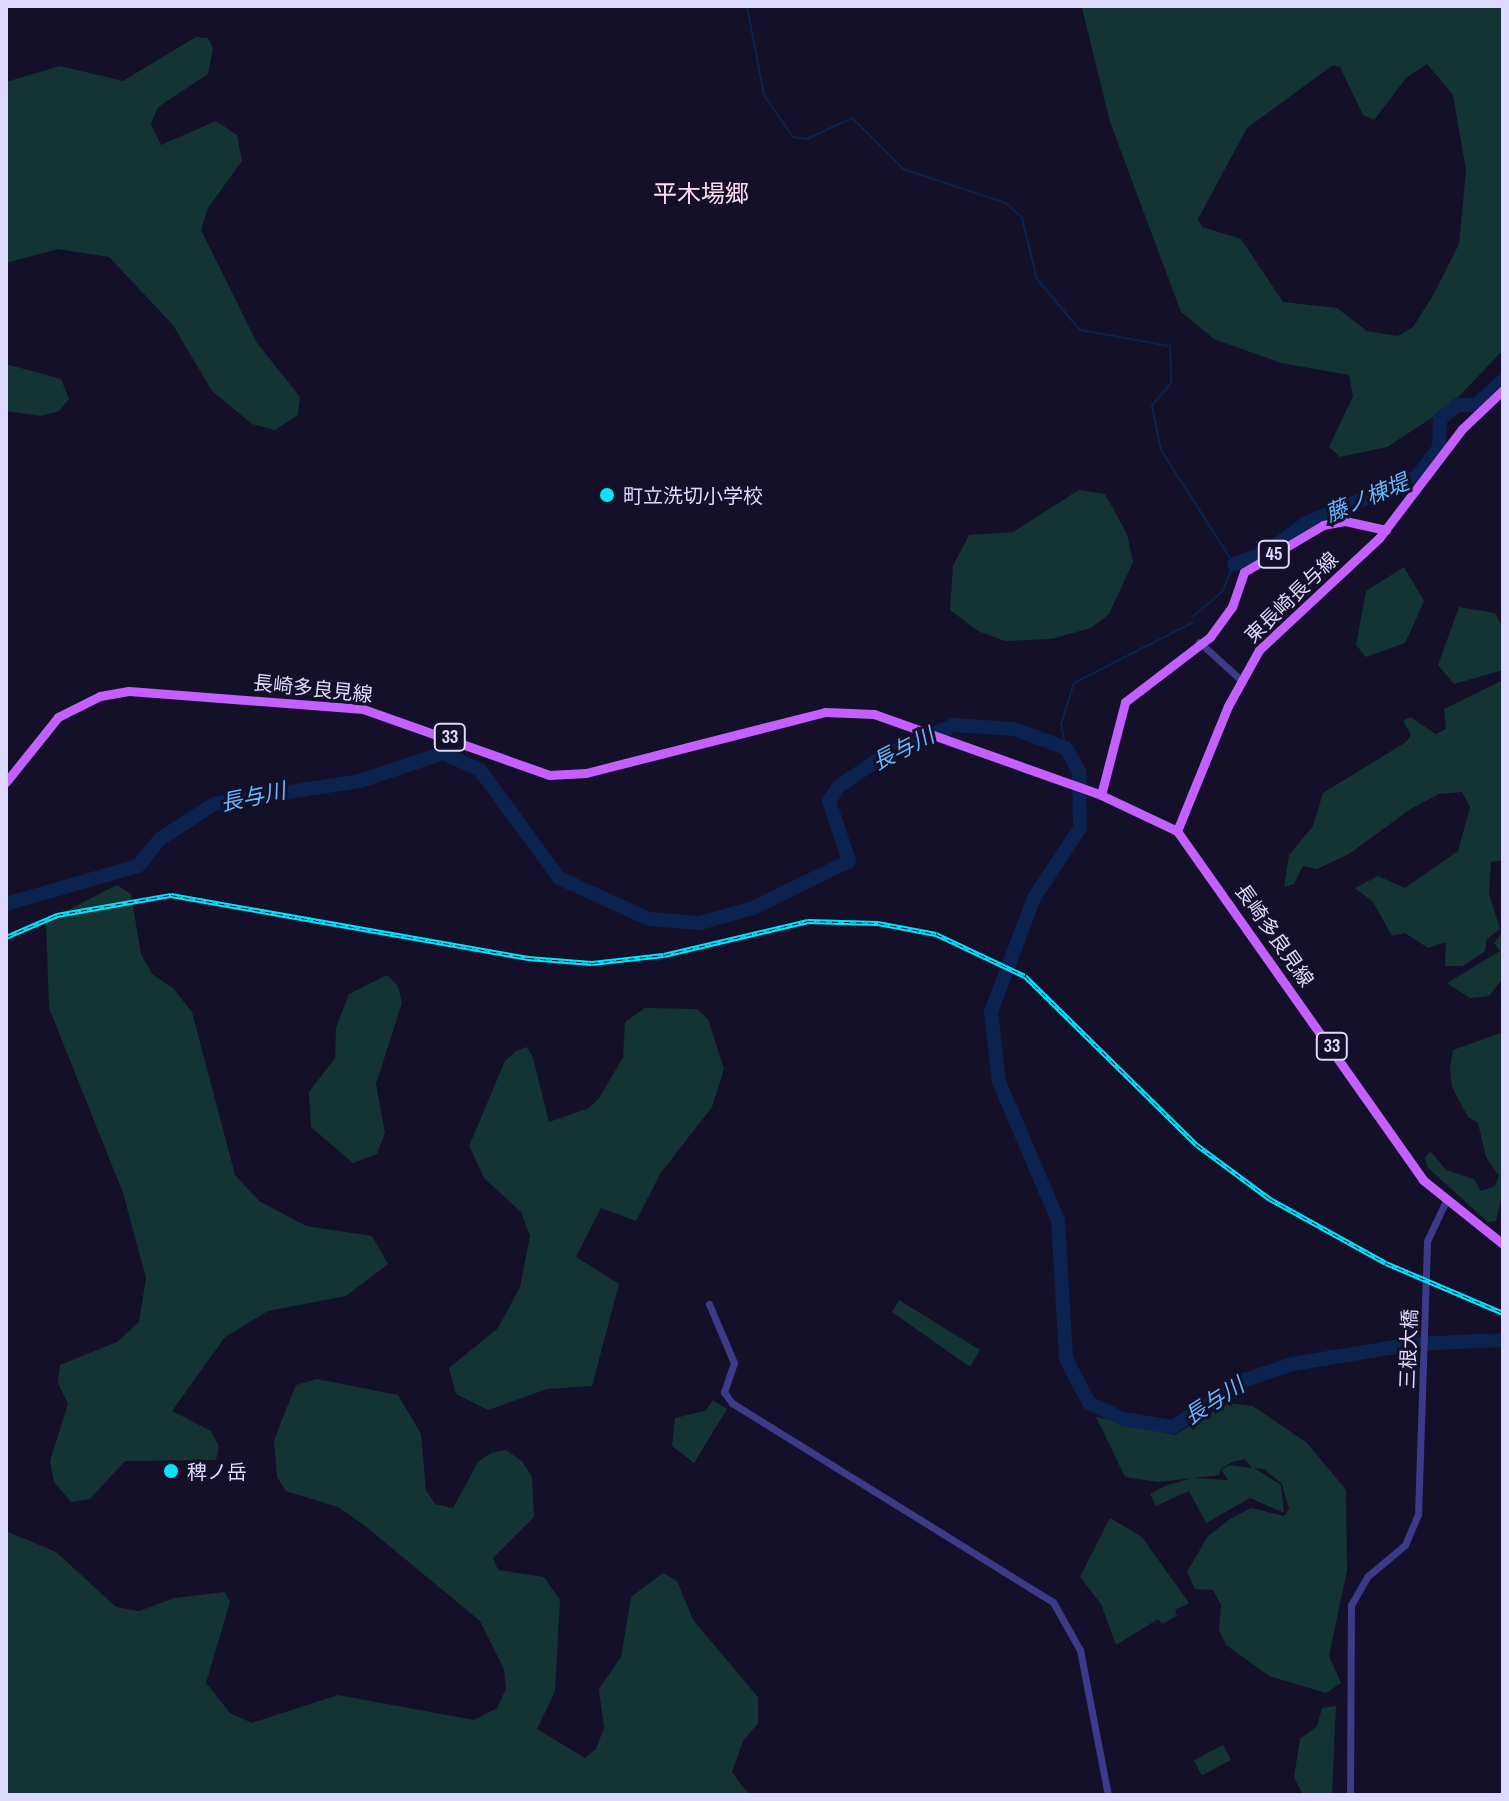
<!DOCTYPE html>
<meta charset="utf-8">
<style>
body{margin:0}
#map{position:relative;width:1509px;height:1801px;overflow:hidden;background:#14102a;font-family:"Archivo Narrow","Noto Sans JP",sans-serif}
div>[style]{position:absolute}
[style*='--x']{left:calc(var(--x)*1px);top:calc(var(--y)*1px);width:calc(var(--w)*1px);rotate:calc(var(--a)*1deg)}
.green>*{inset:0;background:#133433;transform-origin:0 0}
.stream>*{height:2px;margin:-1px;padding:0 1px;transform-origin:1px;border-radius:1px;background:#0b234e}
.river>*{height:14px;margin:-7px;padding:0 7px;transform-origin:7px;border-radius:7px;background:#0b234e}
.minor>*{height:7px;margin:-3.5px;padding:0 3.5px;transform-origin:3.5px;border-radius:3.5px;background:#3d3a8a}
.major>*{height:9px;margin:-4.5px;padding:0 4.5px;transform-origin:4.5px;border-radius:4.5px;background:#c460ff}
.rail>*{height:5px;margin-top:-2.5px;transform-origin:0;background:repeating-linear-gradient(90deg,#14102a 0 6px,#05e5ff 0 12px);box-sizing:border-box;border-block:2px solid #05e5ff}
.dots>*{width:22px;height:22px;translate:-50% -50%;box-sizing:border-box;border:4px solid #14102a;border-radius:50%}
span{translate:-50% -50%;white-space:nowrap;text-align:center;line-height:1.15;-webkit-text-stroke:6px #14102a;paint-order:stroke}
.shield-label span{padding:2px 6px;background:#14102a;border:2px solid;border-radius:6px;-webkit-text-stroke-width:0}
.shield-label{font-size:18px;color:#ddd9ff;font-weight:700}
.poi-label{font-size:20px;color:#ddd9ff}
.left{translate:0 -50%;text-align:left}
.street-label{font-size:20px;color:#ddd9ff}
.water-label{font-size:22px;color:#67b8ff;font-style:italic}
.quarter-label{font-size:24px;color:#ffdbf2}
.frame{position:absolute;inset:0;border:8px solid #ddd9ff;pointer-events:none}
</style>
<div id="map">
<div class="green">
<div style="clip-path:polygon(evenodd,1503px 6px,1503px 350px,1450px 406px,1387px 447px,1340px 457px,1329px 447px,1353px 396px,1349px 375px,1281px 363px,1214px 339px,1181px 312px,1110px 122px,1082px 8px,1503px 6px,1427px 64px,1453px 95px,1466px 170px,1459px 244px,1434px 294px,1413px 327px,1398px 336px,1367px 331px,1337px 308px,1283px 302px,1241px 239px,1202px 227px,1198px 219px,1247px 128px,1333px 65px,1340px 67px,1363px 115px,1374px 120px,1406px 78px,1427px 64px)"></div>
<div style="clip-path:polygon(196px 37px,208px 38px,213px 48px,208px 74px,158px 107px,151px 124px,161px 145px,216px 121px,237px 135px,242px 161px,208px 208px,201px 230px,257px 343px,300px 397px,298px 415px,275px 430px,252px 424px,212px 391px,173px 325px,109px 257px,58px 249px,6px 263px,6px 82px,60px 66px,123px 81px)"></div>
<div style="clip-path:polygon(6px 364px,61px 379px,69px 399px,59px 411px,41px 416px,6px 411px)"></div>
<div style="clip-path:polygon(1079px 490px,1105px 494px,1127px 534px,1133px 562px,1109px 614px,1091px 628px,1051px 639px,1005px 641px,978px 631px,950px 610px,953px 566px,969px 535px,1013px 532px)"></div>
<div style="clip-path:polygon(1404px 567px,1424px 601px,1416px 619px,1405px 643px,1366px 657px,1356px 645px,1366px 591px)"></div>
<div style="clip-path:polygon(1459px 607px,1495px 613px,1503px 629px,1503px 670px,1454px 684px,1438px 665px)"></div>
<div style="clip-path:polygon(1503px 680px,1503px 860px,1491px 862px,1489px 894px,1500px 929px,1487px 939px,1485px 951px,1463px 966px,1445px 966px,1446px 942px,1428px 948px,1405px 933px,1392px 936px,1373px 902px,1355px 888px,1378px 876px,1405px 888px,1458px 851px,1470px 807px,1462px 792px,1439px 794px,1412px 808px,1349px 854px,1317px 869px,1303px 866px,1294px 884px,1284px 887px,1289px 855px,1313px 826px,1323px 793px,1406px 742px,1411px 735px,1403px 721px,1410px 717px,1436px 734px,1446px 729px,1444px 709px)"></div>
<div style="clip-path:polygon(117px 885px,131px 894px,141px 954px,152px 974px,173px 988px,192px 1012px,235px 1175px,259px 1201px,306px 1226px,372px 1236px,388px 1264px,346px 1296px,268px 1311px,225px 1337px,172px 1411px,211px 1431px,219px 1446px,216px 1460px,125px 1461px,90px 1499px,71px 1502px,54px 1482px,50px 1461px,68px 1404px,58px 1383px,60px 1365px,117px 1342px,139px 1322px,146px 1278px,123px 1193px,49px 1008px,46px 921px)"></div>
<div style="clip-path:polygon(1503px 931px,1503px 978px,1489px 996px,1470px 998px,1447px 983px,1500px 951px,1494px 943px)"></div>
<div style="clip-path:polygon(387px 975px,398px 986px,402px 1003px,376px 1084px,385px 1133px,377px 1154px,353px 1163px,311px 1127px,309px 1092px,335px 1058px,336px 1028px,349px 994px)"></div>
<div style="clip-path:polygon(645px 1008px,697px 1009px,708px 1019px,724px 1069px,712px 1107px,660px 1174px,636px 1221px,601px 1208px,576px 1257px,619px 1284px,592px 1386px,547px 1389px,488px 1410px,456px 1394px,449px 1368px,498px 1328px,520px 1287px,530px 1236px,521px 1212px,484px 1178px,469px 1146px,505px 1061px,516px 1051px,527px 1047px,533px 1058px,549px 1122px,589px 1108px,600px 1097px,623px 1057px,625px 1022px)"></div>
<div style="clip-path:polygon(1503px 1032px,1503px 1189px,1496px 1221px,1488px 1222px,1428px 1168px,1425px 1158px,1430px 1151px,1446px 1170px,1474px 1179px,1481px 1191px,1495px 1186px,1499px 1176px,1486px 1157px,1478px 1123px,1468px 1117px,1452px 1087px,1450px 1068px,1453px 1050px)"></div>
<div style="clip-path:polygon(899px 1300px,980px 1350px,970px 1367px,892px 1312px)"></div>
<div style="clip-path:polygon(317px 1379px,398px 1395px,421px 1434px,426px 1490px,435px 1504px,453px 1508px,478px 1462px,491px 1453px,506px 1450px,522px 1461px,532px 1477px,534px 1517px,493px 1558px,498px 1570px,544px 1577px,560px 1600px,555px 1692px,537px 1729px,585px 1758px,596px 1749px,604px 1728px,599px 1689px,621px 1657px,631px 1597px,663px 1573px,677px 1581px,693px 1620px,758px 1697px,758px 1723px,743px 1741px,732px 1772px,746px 1791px,757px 1795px,6px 1795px,6px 1531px,56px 1552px,116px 1607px,139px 1611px,174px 1598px,225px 1592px,230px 1602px,206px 1683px,230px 1713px,252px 1723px,338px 1695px,474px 1720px,497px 1708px,506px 1689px,504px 1669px,480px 1621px,364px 1525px,338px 1507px,286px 1491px,277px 1477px,274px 1441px,287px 1407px,296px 1385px)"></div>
<div style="clip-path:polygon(713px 1400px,727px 1409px,694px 1463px,672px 1446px,675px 1418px,705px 1411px)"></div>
<div style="clip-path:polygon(1227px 1403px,1253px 1406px,1307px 1443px,1346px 1490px,1347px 1570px,1329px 1656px,1341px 1683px,1326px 1693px,1269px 1676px,1226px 1645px,1219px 1630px,1221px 1605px,1213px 1590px,1195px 1589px,1187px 1572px,1208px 1536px,1230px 1519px,1251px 1508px,1284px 1516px,1289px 1509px,1282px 1484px,1264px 1469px,1254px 1468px,1281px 1485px,1284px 1513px,1250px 1498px,1206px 1523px,1189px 1491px,1156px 1506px,1150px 1494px,1165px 1486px,1192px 1478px,1228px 1480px,1221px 1470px,1230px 1465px,1252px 1468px,1245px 1459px,1232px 1462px,1221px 1469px,1219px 1475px,1158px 1482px,1125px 1477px,1096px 1417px,1175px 1435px)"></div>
<div style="clip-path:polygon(1110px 1518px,1142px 1537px,1189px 1603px,1175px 1610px,1177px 1616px,1162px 1624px,1158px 1619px,1116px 1645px,1101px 1604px,1080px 1577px)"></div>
<div style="clip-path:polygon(1336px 1706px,1332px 1795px,1303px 1795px,1294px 1777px,1300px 1739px,1317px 1726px,1322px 1708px)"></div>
<div style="left:1223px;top:1745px;width:17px;height:33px;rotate:62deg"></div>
</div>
<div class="stream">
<div style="--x:747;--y:6;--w:91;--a:79.2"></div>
<div style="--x:764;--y:95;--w:51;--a:55.4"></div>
<div style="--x:793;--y:137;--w:14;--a:8"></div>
<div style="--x:807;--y:139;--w:50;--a:-25"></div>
<div style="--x:852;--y:118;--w:72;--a:45"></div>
<div style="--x:903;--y:169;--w:108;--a:18.3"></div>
<div style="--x:1006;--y:203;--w:22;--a:43"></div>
<div style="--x:1022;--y:218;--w:63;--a:76.2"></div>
<div style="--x:1037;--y:279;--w:67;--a:49.9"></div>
<div style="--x:1080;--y:330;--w:91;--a:10.1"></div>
<div style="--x:1170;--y:346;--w:37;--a:88"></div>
<div style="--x:1171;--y:383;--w:30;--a:130"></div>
<div style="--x:1152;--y:406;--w:45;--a:78.4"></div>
<div style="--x:1161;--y:450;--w:135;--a:57.4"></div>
<div style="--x:1234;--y:564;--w:30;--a:113"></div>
<div style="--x:1222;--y:592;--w:38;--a:140"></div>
<div style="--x:1066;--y:748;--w:25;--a:-102"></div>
<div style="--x:1061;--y:724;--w:43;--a:-72.4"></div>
<div style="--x:1074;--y:683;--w:132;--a:-27"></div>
</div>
<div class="river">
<div style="--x:1234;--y:564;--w:35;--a:-20"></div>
<div style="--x:1267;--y:552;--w:49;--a:-36.6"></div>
<div style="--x:1306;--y:523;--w:120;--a:-22.5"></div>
<div style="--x:1417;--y:477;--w:36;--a:-53"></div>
<div style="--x:1439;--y:448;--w:29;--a:-88"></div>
<div style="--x:1440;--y:419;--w:23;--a:-38"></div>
<div style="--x:1458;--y:405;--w:18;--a:0"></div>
<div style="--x:1476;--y:405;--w:36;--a:-42"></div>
<div style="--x:6;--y:904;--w:137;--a:-16.1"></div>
<div style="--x:138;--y:866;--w:35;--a:-51"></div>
<div style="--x:160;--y:839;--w:64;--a:-32.9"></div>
<div style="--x:214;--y:804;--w:148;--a:-9"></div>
<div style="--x:360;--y:781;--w:88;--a:-18.6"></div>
<div style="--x:443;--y:753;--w:41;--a:24.7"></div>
<div style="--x:480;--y:770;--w:134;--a:53.8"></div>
<div style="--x:559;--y:878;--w:99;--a:24.5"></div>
<div style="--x:649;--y:919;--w:51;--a:4.5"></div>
<div style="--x:700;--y:923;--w:55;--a:-15.8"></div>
<div style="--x:753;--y:908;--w:107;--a:-26.1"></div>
<div style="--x:849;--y:861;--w:63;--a:-108.4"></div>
<div style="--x:829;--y:801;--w:18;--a:-56"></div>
<div style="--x:839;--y:786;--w:58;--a:-33.7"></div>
<div style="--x:887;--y:754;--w:73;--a:-23.4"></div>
<div style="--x:954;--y:725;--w:60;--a:3.8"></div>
<div style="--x:1014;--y:729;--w:55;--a:20.1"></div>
<div style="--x:1066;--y:748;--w:26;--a:61"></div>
<div style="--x:1079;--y:771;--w:57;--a:89"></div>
<div style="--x:1080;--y:828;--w:84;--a:123.3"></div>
<div style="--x:1034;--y:898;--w:122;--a:110.7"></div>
<div style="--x:991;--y:1012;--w:70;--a:83.5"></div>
<div style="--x:999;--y:1082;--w:150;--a:66.9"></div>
<div style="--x:1058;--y:1220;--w:139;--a:86.7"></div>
<div style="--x:1066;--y:1359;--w:50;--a:62.4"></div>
<div style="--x:1089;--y:1403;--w:38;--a:25"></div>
<div style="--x:1124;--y:1419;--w:50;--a:9.3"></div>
<div style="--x:1173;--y:1427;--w:86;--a:-33.1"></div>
<div style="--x:1245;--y:1380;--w:50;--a:-18.8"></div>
<div style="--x:1292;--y:1364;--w:124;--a:-9.3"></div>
<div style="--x:1414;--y:1344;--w:89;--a:-2.6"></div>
</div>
<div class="minor">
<div style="--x:1199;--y:642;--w:55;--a:42.1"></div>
<div style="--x:709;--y:1304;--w:64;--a:67"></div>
<div style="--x:734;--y:1363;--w:31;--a:109"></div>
<div style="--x:724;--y:1392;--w:14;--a:54"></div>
<div style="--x:732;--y:1403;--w:378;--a:31.8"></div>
<div style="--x:1053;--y:1602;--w:55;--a:60.6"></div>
<div style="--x:1080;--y:1650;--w:148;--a:79.1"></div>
<div style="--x:1350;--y:1795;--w:190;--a:-89.7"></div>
<div style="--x:1351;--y:1605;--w:34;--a:-60"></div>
<div style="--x:1368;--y:1576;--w:48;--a:-40"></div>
<div style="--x:1405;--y:1545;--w:33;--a:-67"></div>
<div style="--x:1418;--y:1515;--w:274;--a:-88.1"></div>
<div style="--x:1427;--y:1241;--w:42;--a:-64.7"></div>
</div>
<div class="major">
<div style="--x:6;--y:782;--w:83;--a:-51.3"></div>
<div style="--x:58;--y:717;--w:47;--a:-26.6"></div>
<div style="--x:100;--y:696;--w:29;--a:-10"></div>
<div style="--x:129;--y:691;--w:235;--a:4.4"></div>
<div style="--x:363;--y:709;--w:197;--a:19.5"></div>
<div style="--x:549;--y:775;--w:37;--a:-3"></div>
<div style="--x:586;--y:773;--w:247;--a:-14.3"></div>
<div style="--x:825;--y:712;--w:49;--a:2.3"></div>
<div style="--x:874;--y:714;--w:241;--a:19.6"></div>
<div style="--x:1101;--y:795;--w:84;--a:25.3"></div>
<div style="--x:1177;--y:831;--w:427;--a:54.8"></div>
<div style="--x:1423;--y:1180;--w:102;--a:38.7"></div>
<div style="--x:1101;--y:795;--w:96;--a:-75.5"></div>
<div style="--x:1125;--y:702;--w:107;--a:-37.4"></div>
<div style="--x:1210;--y:637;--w:37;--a:-54"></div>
<div style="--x:1232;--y:607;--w:37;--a:-71"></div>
<div style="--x:1244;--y:572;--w:92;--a:-30.7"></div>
<div style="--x:1323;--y:525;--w:22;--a:-10"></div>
<div style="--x:1345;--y:521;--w:42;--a:12.4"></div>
<div style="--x:1177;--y:831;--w:135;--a:-67.8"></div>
<div style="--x:1228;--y:706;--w:64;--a:-61"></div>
<div style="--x:1259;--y:650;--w:164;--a:-43"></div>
<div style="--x:1379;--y:538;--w:137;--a:-52.7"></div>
<div style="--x:1462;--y:429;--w:57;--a:-43.6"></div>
</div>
<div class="rail">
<div style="--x:6;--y:937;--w:56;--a:-23.3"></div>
<div style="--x:57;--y:915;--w:116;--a:-10"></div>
<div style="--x:171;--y:895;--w:363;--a:10"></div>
<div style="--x:528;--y:958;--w:64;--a:4.5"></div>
<div style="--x:592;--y:963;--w:72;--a:-6.3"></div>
<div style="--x:664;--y:955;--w:148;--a:-13.3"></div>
<div style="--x:808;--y:921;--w:70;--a:1.6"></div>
<div style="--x:878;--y:923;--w:59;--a:10.7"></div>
<div style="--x:936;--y:934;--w:98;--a:25.3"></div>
<div style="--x:1025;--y:976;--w:241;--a:44.5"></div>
<div style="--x:1197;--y:1145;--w:91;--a:36.5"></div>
<div style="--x:1270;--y:1199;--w:132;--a:28.9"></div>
<div style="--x:1386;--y:1263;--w:127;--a:23.1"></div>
</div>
<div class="dots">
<div style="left:607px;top:495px;background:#05e5ff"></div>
<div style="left:171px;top:1471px;background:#05e5ff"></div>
</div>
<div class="shield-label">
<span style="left:1274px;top:554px">45</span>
<span style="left:450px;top:737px">33</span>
<span style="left:1332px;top:1046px">33</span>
</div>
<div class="poi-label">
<span class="left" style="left:623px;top:495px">町立洗切小学校</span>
<span class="left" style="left:187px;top:1471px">稗ノ岳</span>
</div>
<div class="street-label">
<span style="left:1291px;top:597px;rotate:-44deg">東長崎長与線</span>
<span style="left:313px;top:688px;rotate:6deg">長崎多良見線</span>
<span style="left:1275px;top:935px;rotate:55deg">長崎多良見線</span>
<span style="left:1408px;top:1349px;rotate:-88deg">三根大橋</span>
</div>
<div class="water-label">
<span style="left:1367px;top:498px;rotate:-23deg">藤ノ棟堤</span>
<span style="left:903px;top:749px;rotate:-27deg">長与川</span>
<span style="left:253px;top:797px;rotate:-12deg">長与川</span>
<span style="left:1214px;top:1401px;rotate:-33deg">長与川</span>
</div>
<div class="quarter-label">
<span style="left:701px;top:194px">平木場郷</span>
</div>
<div class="frame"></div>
</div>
